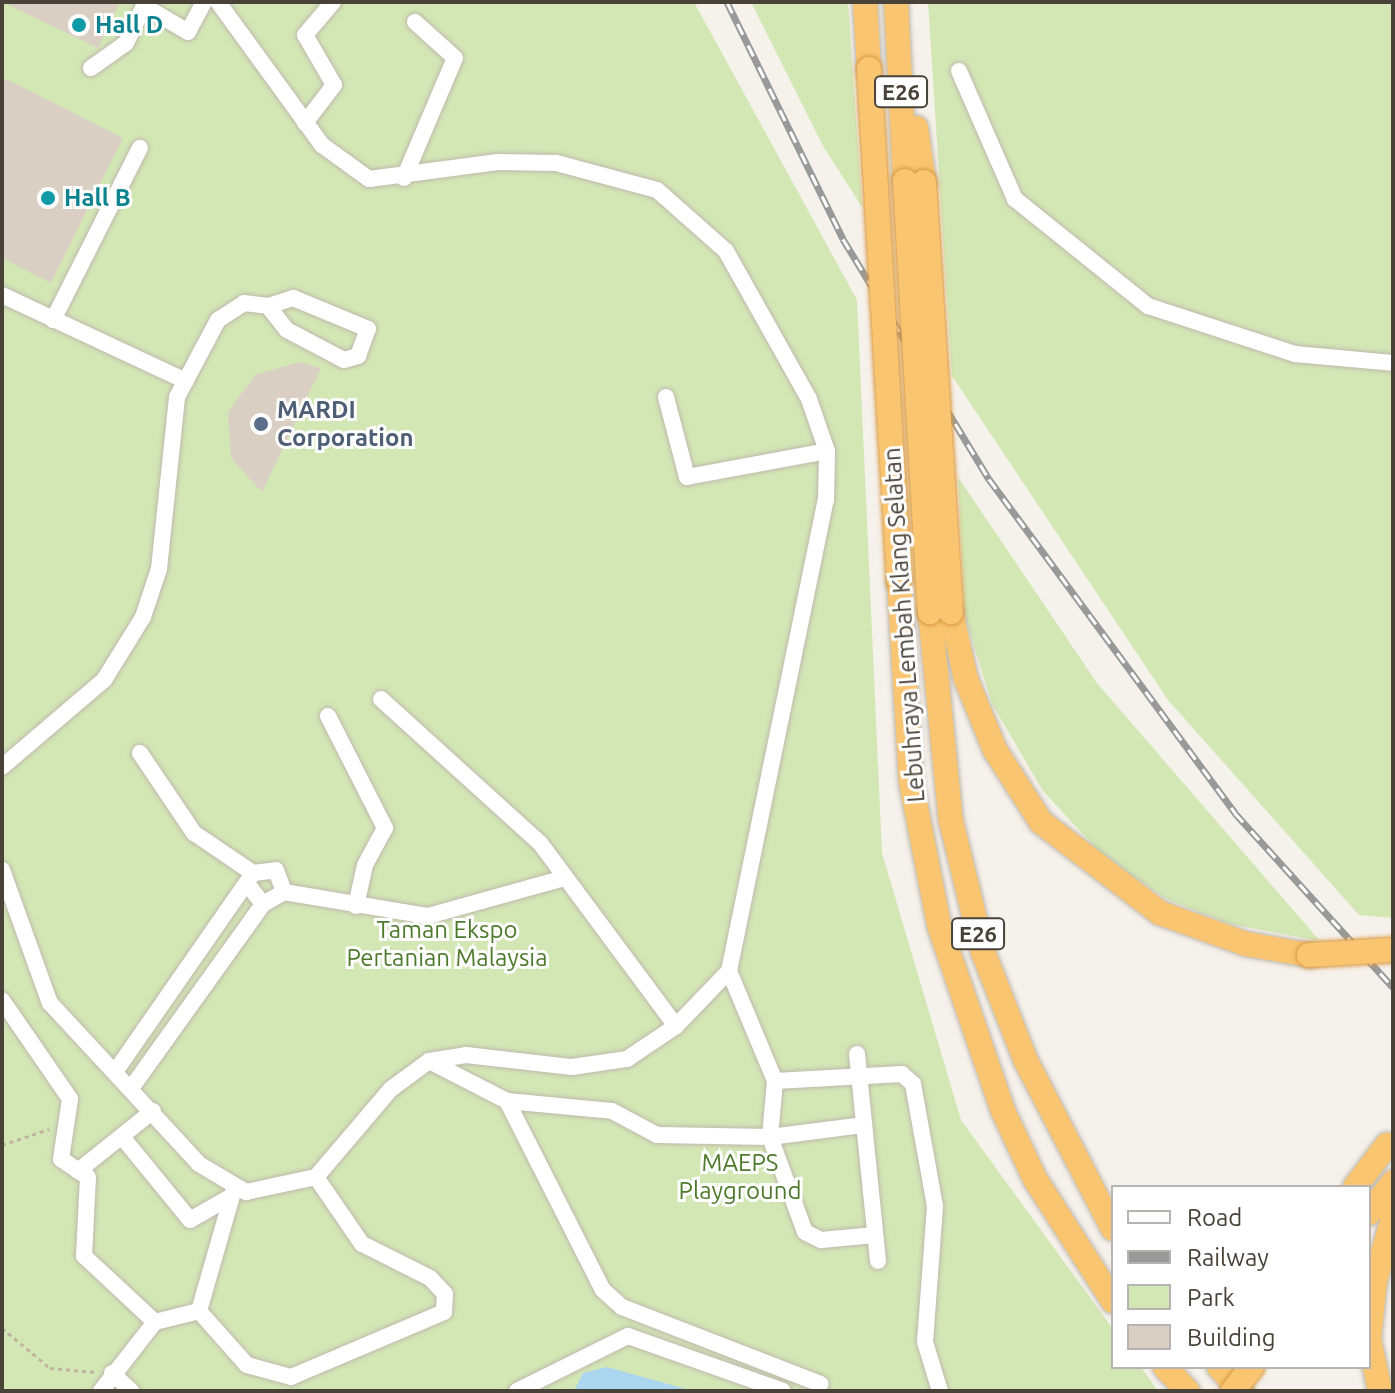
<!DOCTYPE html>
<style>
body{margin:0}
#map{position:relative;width:1395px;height:1393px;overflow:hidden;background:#f5f1eb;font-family:Ubuntu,sans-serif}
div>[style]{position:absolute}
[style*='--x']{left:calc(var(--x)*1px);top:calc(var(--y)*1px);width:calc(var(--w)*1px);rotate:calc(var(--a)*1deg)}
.green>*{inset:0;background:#d3e7b5}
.water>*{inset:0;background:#aad6ef}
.building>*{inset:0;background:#d9cfc3}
.path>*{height:3px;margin-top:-1.5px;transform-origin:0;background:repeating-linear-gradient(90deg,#c1b49f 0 4px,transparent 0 8px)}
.roads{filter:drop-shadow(0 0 2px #c0b9ad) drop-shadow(0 0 2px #c0b9ad)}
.minor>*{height:16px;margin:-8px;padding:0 8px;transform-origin:8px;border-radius:8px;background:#fff}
.highway>*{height:24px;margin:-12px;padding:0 12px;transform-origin:12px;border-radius:12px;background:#f9c571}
.rail>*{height:7px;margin-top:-3.5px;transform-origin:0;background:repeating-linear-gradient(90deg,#fff 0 12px,#999 0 24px);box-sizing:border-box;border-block:2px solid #999}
.bridges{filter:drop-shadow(0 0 2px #d99a41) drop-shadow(0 0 2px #d99a41)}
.highway-bridge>*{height:24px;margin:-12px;padding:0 12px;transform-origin:12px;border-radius:12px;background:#f9c571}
.dots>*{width:22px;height:22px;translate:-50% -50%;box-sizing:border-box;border:4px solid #fff;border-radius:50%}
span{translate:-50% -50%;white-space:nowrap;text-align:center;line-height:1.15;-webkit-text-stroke:6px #fff;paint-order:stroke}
.shield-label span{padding:2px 6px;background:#fff;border:2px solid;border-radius:6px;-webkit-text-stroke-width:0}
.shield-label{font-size:22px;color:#494239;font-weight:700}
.culture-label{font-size:24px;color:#0d838f;font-weight:700}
.left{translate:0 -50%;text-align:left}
.service-label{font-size:24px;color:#4e5e75;font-weight:700}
.street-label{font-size:24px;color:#494239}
.park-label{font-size:24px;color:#4e7a2d}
.frame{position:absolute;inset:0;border:4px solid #494239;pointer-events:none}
.legend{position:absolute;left:1111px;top:1185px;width:260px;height:184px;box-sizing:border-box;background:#fff;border:2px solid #b6b3b0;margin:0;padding:10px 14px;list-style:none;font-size:24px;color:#494239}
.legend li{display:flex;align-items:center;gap:16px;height:40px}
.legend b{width:40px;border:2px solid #b6b3b0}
</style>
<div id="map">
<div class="green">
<div style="clip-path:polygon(2px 2px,694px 2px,857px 300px,882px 853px,961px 1120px,1113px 1329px,1113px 1367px,1141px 1367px,1158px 1391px,2px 1391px)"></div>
<div style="clip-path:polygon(751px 2px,848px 2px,862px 207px,823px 146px)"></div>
<div style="clip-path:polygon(928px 2px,1393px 2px,1393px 918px,1359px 915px,1168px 700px,952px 376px)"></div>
<div style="clip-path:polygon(958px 477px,1097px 683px,1320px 941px,1230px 924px,1168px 900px,1104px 857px,1043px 791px,992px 704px,965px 617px)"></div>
</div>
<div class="water">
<div style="clip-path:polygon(607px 1367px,693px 1391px,574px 1391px,583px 1373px)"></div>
</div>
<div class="building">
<div style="clip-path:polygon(2px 2px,120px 2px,98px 48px)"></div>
<div style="clip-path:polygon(2px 77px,123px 138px,51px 283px,2px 258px)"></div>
<div style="clip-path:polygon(299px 362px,321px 368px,262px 492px,231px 458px,228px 412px,255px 375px)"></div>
</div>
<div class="path">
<div style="--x:2;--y:1145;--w:50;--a:-18.8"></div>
<div style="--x:2;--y:1328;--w:62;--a:39.8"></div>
<div style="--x:50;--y:1368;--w:46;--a:5"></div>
</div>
<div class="roads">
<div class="minor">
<div style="--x:91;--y:68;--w:43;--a:-35.5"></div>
<div style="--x:126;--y:43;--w:41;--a:-64.1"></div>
<div style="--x:144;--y:6;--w:51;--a:30.6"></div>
<div style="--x:188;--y:32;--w:34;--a:-62"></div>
<div style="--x:959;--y:71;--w:140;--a:66.4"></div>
<div style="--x:1015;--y:199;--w:171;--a:38.8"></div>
<div style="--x:1148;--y:306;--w:155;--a:18.1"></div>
<div style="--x:1295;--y:354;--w:98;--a:5.2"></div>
<div style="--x:305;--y:123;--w:48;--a:-52.7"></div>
<div style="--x:334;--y:85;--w:58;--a:-120.1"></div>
<div style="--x:305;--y:35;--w:43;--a:-49.7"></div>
<div style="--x:404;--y:178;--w:130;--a:-67"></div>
<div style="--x:455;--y:58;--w:54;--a:-138"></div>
<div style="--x:2;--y:295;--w:203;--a:25.1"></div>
<div style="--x:53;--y:320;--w:193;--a:-63.2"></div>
<div style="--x:666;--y:397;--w:83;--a:75.3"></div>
<div style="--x:687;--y:477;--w:142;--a:-10.5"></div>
<div style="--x:381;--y:699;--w:215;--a:42.2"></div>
<div style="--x:540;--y:843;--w:228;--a:53.4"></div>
<div style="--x:328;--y:716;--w:126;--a:63"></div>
<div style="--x:385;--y:828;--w:42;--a:118.4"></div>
<div style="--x:365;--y:865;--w:42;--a:102.4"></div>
<div style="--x:140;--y:753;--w:97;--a:56"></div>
<div style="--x:194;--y:833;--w:71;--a:34.1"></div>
<div style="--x:2;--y:767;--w:134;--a:-40.5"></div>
<div style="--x:104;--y:680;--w:74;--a:-58.2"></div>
<div style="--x:143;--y:617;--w:51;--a:-71.6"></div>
<div style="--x:159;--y:569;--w:173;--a:-84"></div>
<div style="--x:177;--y:397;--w:87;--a:-62"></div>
<div style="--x:218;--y:320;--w:31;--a:-33"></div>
<div style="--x:244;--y:303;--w:24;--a:7"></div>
<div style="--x:268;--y:306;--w:31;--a:52"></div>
<div style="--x:287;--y:330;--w:64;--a:27.8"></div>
<div style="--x:344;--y:360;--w:15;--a:-16"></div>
<div style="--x:358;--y:356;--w:29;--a:-70"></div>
<div style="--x:368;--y:329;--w:81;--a:-157.5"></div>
<div style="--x:293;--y:298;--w:26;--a:162"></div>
<div style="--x:2;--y:870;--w:141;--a:70.2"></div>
<div style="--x:50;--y:1003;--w:219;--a:47.2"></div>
<div style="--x:199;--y:1164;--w:55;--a:30.8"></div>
<div style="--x:246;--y:1192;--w:72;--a:-12.1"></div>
<div style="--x:316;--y:1177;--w:116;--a:-49.6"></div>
<div style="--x:391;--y:1089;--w:47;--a:-36.4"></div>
<div style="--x:429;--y:1061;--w:37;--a:-9"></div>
<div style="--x:466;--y:1055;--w:107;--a:6.5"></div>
<div style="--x:572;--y:1067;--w:56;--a:-8.3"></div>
<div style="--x:627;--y:1059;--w:59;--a:-34"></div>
<div style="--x:676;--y:1026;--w:76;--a:-46.1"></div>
<div style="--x:729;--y:971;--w:481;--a:-78.4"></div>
<div style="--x:826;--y:500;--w:49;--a:-88.8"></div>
<div style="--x:827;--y:451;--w:55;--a:-109.1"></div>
<div style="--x:809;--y:399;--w:170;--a:-119.3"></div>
<div style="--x:726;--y:251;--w:92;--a:-138.5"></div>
<div style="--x:657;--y:190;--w:105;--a:-165"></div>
<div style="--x:556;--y:163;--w:58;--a:-179"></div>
<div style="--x:498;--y:162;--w:130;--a:172.5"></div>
<div style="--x:369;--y:179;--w:58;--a:-144.1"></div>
<div style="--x:322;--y:145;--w:177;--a:-126"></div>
<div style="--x:284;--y:892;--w:146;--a:9.5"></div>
<div style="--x:428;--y:916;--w:141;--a:-15.6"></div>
<div style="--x:729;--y:971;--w:119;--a:67.3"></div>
<div style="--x:775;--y:1081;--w:127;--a:-3.2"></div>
<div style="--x:902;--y:1074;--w:15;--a:42"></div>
<div style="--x:913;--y:1084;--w:124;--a:79.8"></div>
<div style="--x:935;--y:1206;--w:136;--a:94.2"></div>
<div style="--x:925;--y:1342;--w:51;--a:73"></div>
<div style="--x:2;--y:1000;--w:120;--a:55.5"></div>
<div style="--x:70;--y:1099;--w:61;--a:98.5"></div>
<div style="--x:61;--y:1159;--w:32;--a:34"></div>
<div style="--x:88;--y:1177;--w:79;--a:92.9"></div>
<div style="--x:84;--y:1256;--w:97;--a:42.9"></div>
<div style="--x:857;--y:1054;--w:208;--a:84.2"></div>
<div style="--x:429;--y:1061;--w:88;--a:27.1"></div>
<div style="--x:507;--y:1101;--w:105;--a:5.4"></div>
<div style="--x:612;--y:1111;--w:51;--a:28.1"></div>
<div style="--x:657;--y:1135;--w:113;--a:1"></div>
<div style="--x:770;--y:1137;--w:95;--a:-7.3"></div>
<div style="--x:117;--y:1069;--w:239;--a:-55.2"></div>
<div style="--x:253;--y:873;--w:23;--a:-7"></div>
<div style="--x:276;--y:870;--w:23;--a:70"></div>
<div style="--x:284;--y:892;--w:24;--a:150"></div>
<div style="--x:263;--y:904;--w:24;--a:-128"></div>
<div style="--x:775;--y:1081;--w:56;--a:95.1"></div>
<div style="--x:770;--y:1137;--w:101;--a:69.8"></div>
<div style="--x:805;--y:1232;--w:18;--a:27"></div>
<div style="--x:821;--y:1240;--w:54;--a:-5.3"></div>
<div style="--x:132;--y:1087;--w:225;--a:-54.4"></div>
<div style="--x:507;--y:1101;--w:212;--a:63.1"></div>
<div style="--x:603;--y:1290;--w:25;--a:42"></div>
<div style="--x:622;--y:1307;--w:213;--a:21.2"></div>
<div style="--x:123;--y:1138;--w:106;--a:50.7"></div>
<div style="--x:190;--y:1220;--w:46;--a:-29.9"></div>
<div style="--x:78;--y:1171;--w:96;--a:-38.7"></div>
<div style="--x:199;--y:1311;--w:72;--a:48.4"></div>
<div style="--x:247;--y:1365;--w:46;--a:15.3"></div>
<div style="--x:291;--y:1377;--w:166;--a:-23"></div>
<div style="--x:444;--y:1312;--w:18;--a:-87"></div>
<div style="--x:445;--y:1294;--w:22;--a:-133"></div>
<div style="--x:430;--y:1278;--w:76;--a:-153.4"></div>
<div style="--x:362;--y:1244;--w:81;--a:-124.5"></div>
<div style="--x:112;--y:1373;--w:26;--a:43"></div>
<div style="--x:101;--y:1391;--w:88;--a:-52"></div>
<div style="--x:155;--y:1322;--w:45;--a:-14"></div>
<div style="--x:199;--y:1311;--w:127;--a:-74"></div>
<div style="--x:517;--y:1391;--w:124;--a:-26.4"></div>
<div style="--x:628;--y:1336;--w:164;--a:19.5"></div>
</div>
<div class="highway">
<div style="--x:865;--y:2;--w:67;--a:86.6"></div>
<div style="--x:896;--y:2;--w:179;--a:87.1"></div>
<div style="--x:916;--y:128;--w:55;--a:81.6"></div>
<div style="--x:899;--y:580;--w:202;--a:86.6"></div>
<div style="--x:911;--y:782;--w:146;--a:78.9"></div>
<div style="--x:939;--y:925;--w:197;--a:71"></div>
<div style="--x:1003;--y:1111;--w:75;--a:64.8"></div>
<div style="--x:1035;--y:1179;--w:145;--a:57.4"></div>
<div style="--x:930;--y:612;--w:210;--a:84.3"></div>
<div style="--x:951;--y:821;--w:135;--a:76.3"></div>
<div style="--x:983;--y:952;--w:117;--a:68.5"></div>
<div style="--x:1026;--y:1061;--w:189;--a:62.6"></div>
<div style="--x:951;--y:612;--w:69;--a:77.4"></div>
<div style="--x:966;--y:679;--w:77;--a:67.8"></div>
<div style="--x:995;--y:750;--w:85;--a:57.4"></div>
<div style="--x:1041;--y:822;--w:150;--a:37.4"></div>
<div style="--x:1160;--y:913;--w:91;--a:19.8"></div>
<div style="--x:1246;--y:944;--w:64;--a:9.9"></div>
<div style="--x:1355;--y:1187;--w:53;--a:-52.7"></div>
<div style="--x:1369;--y:1213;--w:39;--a:-52"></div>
<div style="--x:1165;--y:1367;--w:33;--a:47"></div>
<div style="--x:1219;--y:1367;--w:33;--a:47"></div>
<div style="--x:1380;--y:1391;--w:53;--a:-101.9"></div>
<div style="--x:1369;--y:1339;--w:58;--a:-84.1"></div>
<div style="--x:1375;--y:1281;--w:66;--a:-74.1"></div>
</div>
</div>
<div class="rail">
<div style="--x:727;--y:2;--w:264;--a:63.9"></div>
<div style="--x:843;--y:239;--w:281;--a:58.7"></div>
<div style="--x:989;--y:479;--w:415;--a:53.6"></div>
<div style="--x:1235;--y:813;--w:235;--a:47.8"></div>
</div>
<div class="bridges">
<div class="highway-bridge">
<div style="--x:869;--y:69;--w:512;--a:86.64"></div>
<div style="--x:905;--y:181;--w:432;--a:86.7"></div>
<div style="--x:924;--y:182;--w:431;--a:86.4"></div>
<div style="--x:1309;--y:955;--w:84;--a:-3.4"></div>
<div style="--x:1233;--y:1391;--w:31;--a:-52"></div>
</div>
</div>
<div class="dots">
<div style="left:79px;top:25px;background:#0f9aa8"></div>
<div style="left:48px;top:198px;background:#0f9aa8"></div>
<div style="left:261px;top:424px;background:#5c6f8a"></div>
</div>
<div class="shield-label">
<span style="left:901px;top:92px">E26</span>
<span style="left:978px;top:934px">E26</span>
</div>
<div class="culture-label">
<span class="left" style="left:95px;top:25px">Hall D</span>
<span class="left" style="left:64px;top:198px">Hall B</span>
</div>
<div class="service-label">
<span class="left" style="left:277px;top:424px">MARDI<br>Corporation</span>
</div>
<div class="street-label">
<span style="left:904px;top:625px;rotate:-94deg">Lebuhraya Lembah Klang Selatan</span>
</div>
<div class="park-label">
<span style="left:447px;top:944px">Taman Ekspo<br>Pertanian Malaysia</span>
<span style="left:740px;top:1177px">MAEPS<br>Playground</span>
</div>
<div class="frame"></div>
<ul class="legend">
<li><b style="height:10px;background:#fff"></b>Road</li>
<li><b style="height:10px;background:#999"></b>Railway</li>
<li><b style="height:22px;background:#d3e7b5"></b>Park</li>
<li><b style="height:22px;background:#d9cfc3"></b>Building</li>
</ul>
</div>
